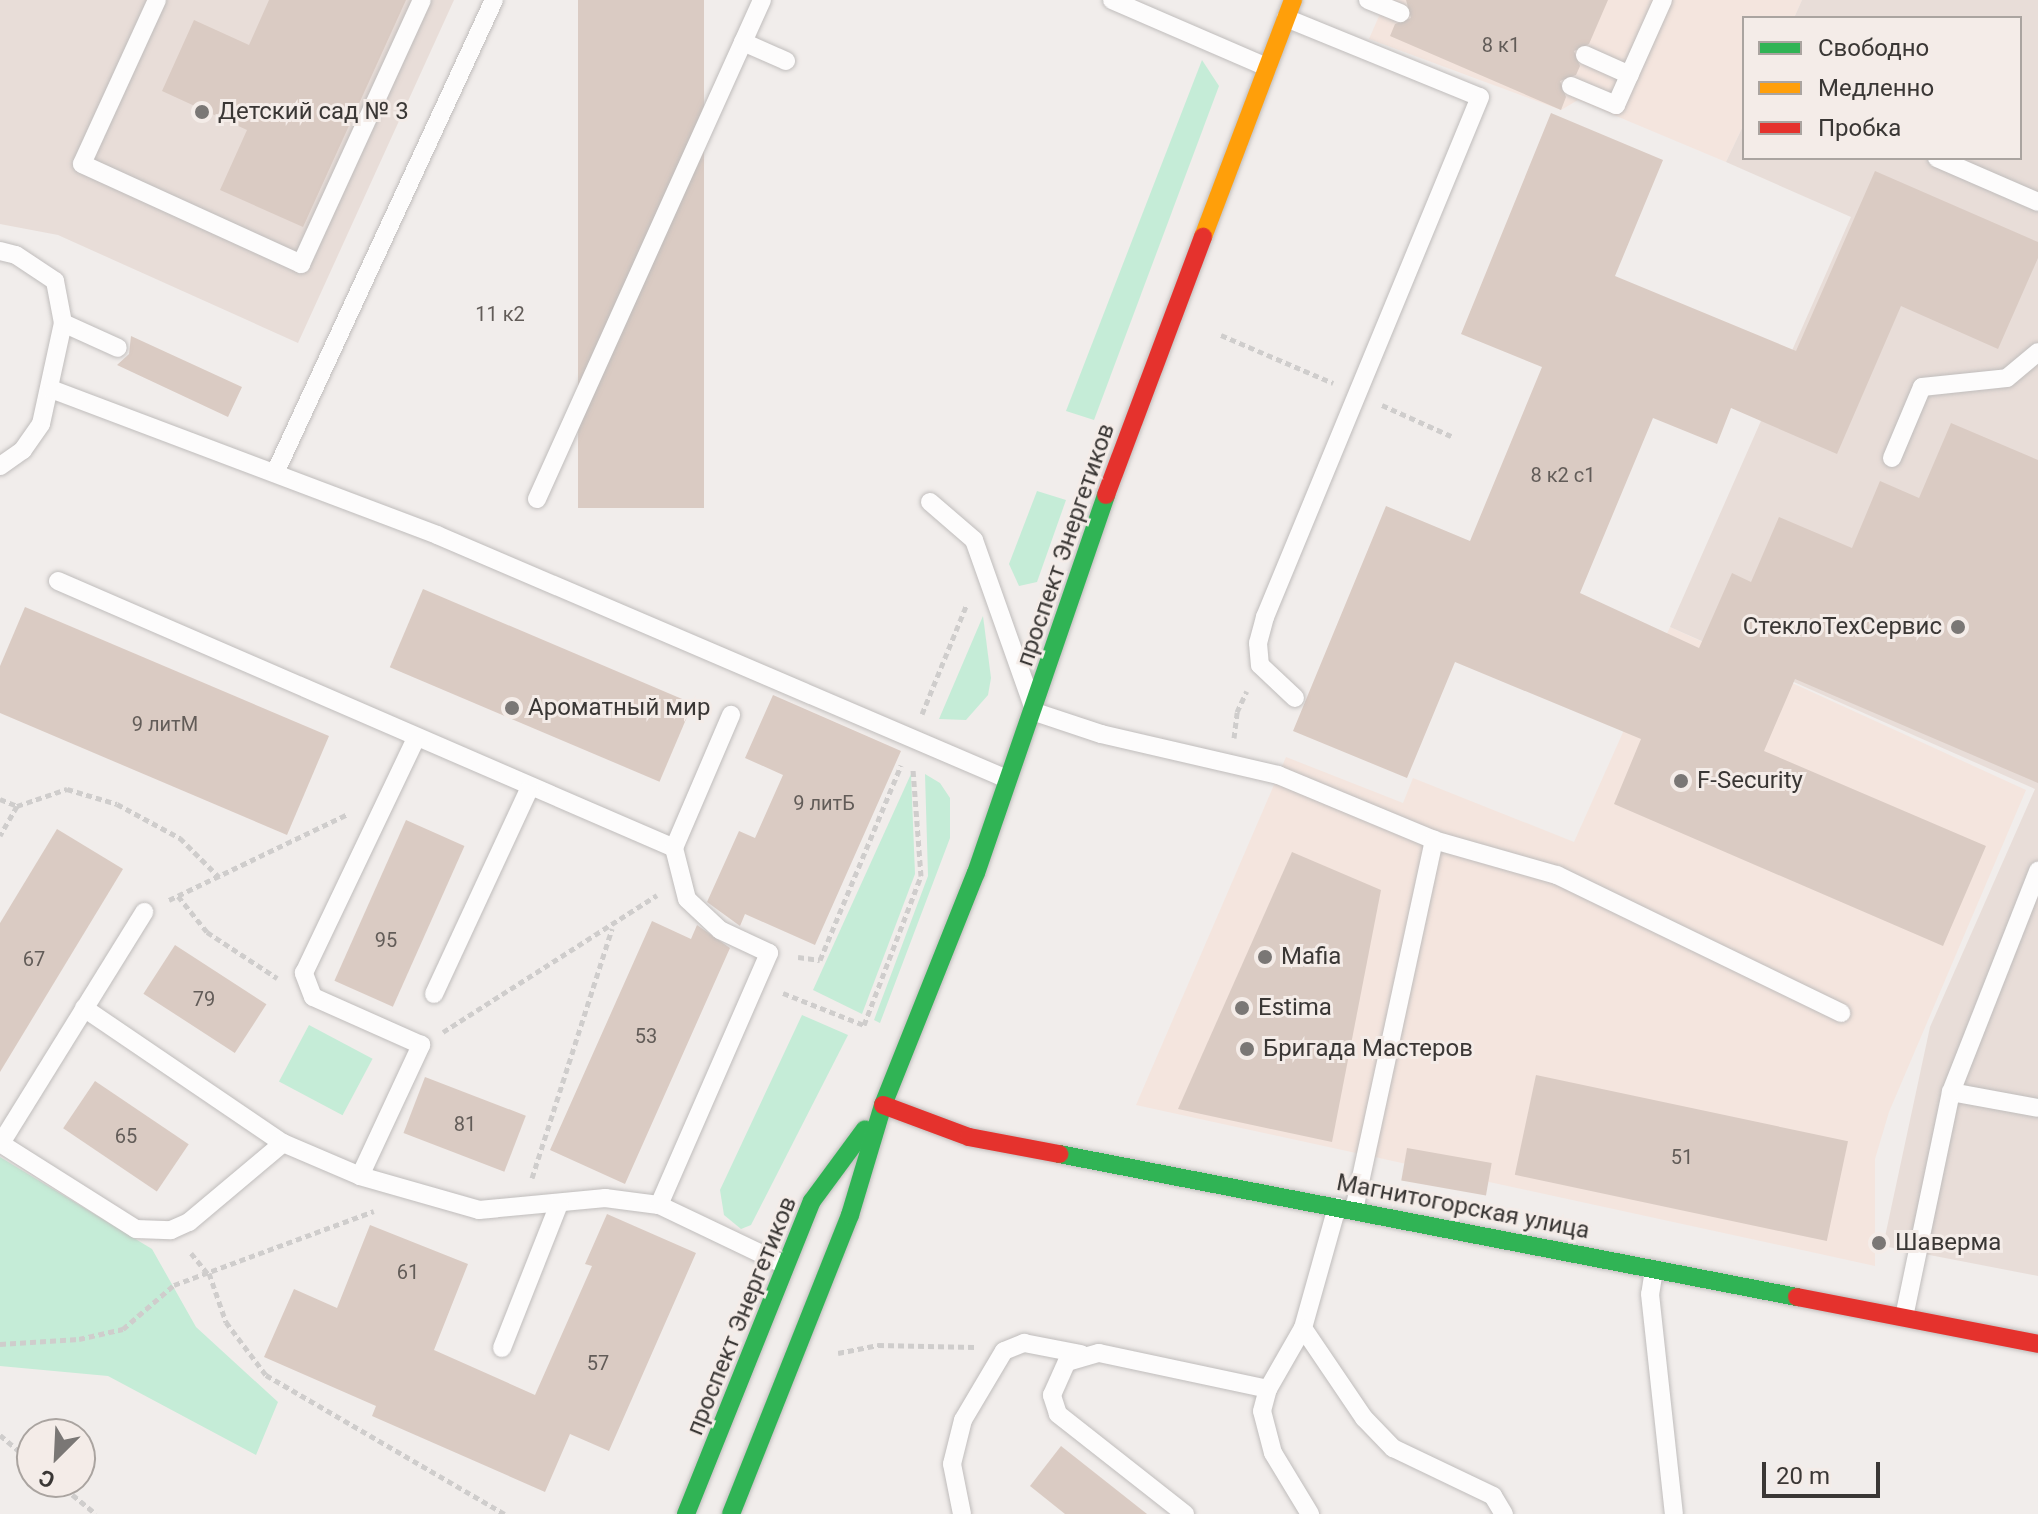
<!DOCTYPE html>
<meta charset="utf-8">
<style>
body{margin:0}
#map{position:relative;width:2038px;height:1514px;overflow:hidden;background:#f1edeb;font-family:Roboto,sans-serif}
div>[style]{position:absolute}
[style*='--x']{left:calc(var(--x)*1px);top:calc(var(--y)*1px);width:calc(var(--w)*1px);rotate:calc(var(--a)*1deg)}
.commercial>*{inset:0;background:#f4e5de}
.built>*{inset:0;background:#e8ddd8}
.green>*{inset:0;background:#c5ecd7;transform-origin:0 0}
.building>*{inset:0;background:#dacbc3;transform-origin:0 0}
.path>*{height:5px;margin-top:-2.5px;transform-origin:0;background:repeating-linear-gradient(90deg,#cfcdcc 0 6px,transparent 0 10px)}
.roads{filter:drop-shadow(0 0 2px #c0bdbc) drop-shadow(0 0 2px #c0bdbc)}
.lane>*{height:18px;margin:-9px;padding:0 9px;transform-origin:9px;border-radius:9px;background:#fdfcfc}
.fast>*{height:18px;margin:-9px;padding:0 9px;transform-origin:9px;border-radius:9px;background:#30b455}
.slow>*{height:18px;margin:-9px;padding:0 9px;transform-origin:9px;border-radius:9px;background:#ff9f0a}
.jam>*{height:18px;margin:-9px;padding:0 9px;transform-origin:9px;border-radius:9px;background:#e5322d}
.dots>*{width:22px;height:22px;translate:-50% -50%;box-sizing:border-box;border:4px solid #f4ece8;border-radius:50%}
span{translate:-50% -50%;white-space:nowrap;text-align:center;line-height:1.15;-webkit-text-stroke:6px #f4ece8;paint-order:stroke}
.number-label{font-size:20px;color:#625c58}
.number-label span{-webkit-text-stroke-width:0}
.poi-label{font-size:24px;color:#3a3735}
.left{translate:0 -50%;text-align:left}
.right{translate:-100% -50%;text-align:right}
.street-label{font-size:24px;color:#3a3735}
.legend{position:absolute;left:1742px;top:16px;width:280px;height:144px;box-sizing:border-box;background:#f4ece8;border:2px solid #aaa4a0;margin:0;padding:10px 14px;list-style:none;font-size:24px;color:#3a3735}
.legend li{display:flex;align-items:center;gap:16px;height:40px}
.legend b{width:40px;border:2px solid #aaa4a0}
.north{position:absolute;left:16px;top:1418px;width:80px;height:80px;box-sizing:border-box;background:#f4ece8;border:2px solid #aaa4a0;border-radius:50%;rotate:204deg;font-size:22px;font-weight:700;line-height:32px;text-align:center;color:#3a3735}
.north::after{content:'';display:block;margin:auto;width:28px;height:36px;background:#7a7775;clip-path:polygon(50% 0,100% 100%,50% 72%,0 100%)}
.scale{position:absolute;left:1762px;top:1462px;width:118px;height:36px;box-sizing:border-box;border:4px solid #3a3735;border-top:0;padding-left:10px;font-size:24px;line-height:28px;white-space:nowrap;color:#3a3735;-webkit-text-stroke:6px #f4ece8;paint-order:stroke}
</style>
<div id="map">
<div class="commercial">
<div style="clip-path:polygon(1386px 0,1802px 0,1794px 18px,1744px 18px,1744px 124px,1726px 162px,1578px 100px,1561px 110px,1369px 39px)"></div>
<div style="clip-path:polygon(1670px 627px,2026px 790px,1889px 1112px,1875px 1159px,1875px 1266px,1136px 1105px,1286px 757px,1403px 803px,1413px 778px,1574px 842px)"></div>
</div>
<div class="built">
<div style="clip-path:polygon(0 0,454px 0,298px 343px,58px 235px,0 224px)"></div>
<div style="clip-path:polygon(1802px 0,2038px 0,2038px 1276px,1883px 1246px,1930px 1027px,2035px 789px,1670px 627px,1851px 217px,1726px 162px,1744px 124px,1744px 158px,2020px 158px,2020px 18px,1794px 18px)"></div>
</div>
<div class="green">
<div style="clip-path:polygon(1202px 60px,1219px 86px,1094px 420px,1066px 411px)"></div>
<div style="clip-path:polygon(1037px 491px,1066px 500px,1037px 582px,1019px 586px,1009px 564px)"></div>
<div style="clip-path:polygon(983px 616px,991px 678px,988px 695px,966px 720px,939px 719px)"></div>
<div style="clip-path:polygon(911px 774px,915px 874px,862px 1014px,813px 990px)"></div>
<div style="clip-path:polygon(925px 774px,940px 783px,950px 798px,950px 838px,880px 1023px,874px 1020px,928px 876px)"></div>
<div style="clip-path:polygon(802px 1015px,848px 1035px,751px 1225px,741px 1229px,724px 1215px,720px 1190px)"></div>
<div style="left:309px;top:1025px;width:72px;height:64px;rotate:28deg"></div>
<div style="clip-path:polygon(0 1157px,152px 1249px,196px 1327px,278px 1402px,256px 1455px,108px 1376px,0 1366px)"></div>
</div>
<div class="building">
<div style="clip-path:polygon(269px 0,406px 0,303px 227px,220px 190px,247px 130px,162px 91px,194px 20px,249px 45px)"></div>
<div style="left:578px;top:0;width:126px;height:508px"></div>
<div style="clip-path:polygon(1406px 0,1608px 0,1589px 44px,1574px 51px,1580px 66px,1576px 75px,1560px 81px,1566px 97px,1561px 110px,1390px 36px,1395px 24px,1411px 18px)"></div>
<div style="clip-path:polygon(1551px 113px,1663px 160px,1615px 276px,1796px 351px,1875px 171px,2038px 242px,2038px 258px,1998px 349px,1901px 306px,1837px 454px,1731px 408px,1717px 444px,1653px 418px,1580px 593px,1699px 648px,1732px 573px,1751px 582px,1779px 517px,1852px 548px,1880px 481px,1919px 498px,1951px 423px,2038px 460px,2038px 783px,1795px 679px,1764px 751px,1986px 846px,1943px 946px,1614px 804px,1641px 739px,1455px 662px,1407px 778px,1293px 731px,1386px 506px,1470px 541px,1542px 367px,1461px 334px)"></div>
<div style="clip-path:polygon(131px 336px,242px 387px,228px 417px,117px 365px,129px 354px)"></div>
<div style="left:423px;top:589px;width:293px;height:85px;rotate:23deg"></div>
<div style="clip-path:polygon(25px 607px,329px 736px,287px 835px,0 713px,0 666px)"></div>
<div style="clip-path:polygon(773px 695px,901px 751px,815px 945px,745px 914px,740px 926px,707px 902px,739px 831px,755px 838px,783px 775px,745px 758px)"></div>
<div style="left:406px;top:820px;width:64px;height:176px;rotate:24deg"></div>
<div style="clip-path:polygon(57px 829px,123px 869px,0 1072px,0 923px)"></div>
<div style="clip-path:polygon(1292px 852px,1381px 890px,1332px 1142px,1178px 1109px)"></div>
<div style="clip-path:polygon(652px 921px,691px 939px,697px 925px,730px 948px,625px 1184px,550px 1150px)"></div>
<div style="left:175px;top:945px;width:109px;height:58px;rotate:33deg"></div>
<div style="left:1536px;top:1075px;width:319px;height:102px;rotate:12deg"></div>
<div style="left:425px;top:1077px;width:108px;height:60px;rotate:21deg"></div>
<div style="left:95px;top:1081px;width:113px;height:57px;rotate:34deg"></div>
<div style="left:1407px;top:1148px;width:86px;height:33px;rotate:10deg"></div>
<div style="clip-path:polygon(607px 1214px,696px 1253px,609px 1451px,570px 1434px,545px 1492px,372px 1416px,376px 1406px,264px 1357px,294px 1289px,337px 1308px,370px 1225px,468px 1264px,434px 1350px,535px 1395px,592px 1266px,585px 1264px)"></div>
<div style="clip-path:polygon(1061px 1446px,1147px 1514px,1065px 1514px,1030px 1486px)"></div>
</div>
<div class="path">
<div style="--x:1221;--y:335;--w:122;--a:23.2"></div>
<div style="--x:1382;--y:405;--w:76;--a:24.2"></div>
<div style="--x:922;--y:714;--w:119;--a:-67.8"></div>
<div style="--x:1234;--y:738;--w:26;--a:-83"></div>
<div style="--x:1237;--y:712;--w:23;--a:-65"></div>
<div style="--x:0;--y:799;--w:18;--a:22"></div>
<div style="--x:17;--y:806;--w:34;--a:120"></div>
<div style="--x:17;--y:806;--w:53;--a:-18.8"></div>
<div style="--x:67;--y:789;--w:52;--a:16.7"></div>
<div style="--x:117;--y:804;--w:72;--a:28.4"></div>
<div style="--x:180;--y:838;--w:55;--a:45"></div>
<div style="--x:178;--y:896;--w:46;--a:51.1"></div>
<div style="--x:207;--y:932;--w:84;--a:33.3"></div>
<div style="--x:169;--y:900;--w:199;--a:-25.7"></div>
<div style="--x:798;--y:957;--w:22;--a:8"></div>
<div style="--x:820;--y:960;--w:211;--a:-67.4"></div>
<div style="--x:783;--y:993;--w:87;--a:21.6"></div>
<div style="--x:864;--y:1025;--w:160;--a:-69.1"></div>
<div style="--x:921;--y:876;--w:107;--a:-94.3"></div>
<div style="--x:443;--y:1032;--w:254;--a:-32.6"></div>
<div style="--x:532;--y:1178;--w:262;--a:-72.2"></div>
<div style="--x:191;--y:1253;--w:27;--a:51"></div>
<div style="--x:209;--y:1273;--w:52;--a:70.9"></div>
<div style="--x:226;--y:1322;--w:66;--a:53"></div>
<div style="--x:266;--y:1375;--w:276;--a:30.2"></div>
<div style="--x:0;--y:1344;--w:79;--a:-3.6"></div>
<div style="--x:79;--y:1339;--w:45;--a:-12.8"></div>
<div style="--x:123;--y:1329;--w:67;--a:-40.8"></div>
<div style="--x:174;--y:1285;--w:213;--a:-20.3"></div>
<div style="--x:838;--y:1353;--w:41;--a:-11.3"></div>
<div style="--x:878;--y:1345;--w:97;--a:1.2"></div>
<div style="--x:0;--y:1435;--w:42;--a:40.2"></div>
<div style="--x:57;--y:1482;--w:50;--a:39.4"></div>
</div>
<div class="roads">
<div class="lane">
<div style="--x:157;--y:0;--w:180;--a:114.6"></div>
<div style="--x:82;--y:164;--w:241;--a:24.5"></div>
<div style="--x:301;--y:264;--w:290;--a:-65.4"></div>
<div style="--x:1112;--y:0;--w:169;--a:23.4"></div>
<div style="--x:1368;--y:0;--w:35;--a:22"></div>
<div style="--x:1286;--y:18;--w:209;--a:22.2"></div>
<div style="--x:1480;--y:97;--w:563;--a:112.46"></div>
<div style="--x:1265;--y:617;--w:27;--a:105"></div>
<div style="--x:1258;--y:643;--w:22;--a:85"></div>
<div style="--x:1260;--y:665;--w:48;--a:43.3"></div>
<div style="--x:743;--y:42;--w:47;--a:23.8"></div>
<div style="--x:1585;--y:55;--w:49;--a:24"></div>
<div style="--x:1571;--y:86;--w:49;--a:22.9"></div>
<div style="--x:1616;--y:105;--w:115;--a:-65.9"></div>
<div style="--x:1937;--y:158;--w:110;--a:23.5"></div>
<div style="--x:0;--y:251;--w:16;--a:14"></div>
<div style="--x:16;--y:255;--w:47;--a:33.7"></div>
<div style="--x:55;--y:281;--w:43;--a:79.2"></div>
<div style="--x:63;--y:323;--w:103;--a:102.3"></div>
<div style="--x:41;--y:424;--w:32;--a:125"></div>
<div style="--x:23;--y:450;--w:28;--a:145"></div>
<div style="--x:63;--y:323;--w:60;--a:24.4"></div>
<div style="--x:51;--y:389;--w:413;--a:20.7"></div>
<div style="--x:437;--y:535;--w:620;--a:23.17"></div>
<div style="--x:1892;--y:458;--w:77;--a:-67.1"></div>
<div style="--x:1922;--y:387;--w:85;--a:-6"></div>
<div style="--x:2007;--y:378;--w:40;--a:-40"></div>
<div style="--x:275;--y:473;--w:521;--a:-65.16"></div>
<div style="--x:537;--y:499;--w:547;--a:-65.73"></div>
<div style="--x:930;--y:502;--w:58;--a:40.8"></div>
<div style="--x:974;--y:540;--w:182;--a:70.5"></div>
<div style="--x:1035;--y:712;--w:70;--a:18.4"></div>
<div style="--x:1101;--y:734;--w:182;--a:13"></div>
<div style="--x:1278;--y:775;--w:169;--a:22.6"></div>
<div style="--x:1434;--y:840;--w:128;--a:15.9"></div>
<div style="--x:1557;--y:875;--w:316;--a:25.9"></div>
<div style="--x:58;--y:581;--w:671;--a:23.43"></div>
<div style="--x:434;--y:994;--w:226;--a:-65.1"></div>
<div style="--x:84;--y:1008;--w:240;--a:34.2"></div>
<div style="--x:1951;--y:1092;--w:88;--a:10.4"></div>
<div style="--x:0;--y:1143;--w:161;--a:32.3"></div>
<div style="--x:136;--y:1229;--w:35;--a:2"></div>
<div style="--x:171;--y:1230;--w:20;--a:-24"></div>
<div style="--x:189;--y:1222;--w:123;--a:-40"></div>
<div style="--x:283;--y:1143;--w:84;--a:23.2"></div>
<div style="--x:360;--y:1176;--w:124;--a:15.9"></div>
<div style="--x:479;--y:1210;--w:127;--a:-5.4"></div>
<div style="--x:605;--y:1198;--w:54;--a:7.4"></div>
<div style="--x:659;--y:1205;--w:140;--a:25.5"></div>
<div style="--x:1;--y:1143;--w:272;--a:-58.2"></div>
<div style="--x:360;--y:1176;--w:145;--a:-65"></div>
<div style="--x:421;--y:1045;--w:118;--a:-156"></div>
<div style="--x:313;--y:997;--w:26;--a:-111"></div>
<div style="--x:304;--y:973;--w:260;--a:-64.5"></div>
<div style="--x:659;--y:1205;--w:275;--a:-66.4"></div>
<div style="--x:769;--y:953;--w:54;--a:-154.9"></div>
<div style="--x:720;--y:930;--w:45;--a:-136.8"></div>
<div style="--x:687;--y:899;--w:53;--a:-104.3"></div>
<div style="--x:674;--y:848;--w:145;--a:-66.8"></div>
<div style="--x:1354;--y:1210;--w:379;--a:-77.8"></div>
<div style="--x:1654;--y:1270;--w:24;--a:99"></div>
<div style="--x:1650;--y:1294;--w:221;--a:83.8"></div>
<div style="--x:1904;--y:1317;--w:230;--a:-78.2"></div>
<div style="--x:1951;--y:1092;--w:238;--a:-68.5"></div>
<div style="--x:1303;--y:1328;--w:126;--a:-74.3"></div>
<div style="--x:502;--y:1348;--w:155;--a:-68.4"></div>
<div style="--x:962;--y:1514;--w:51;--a:-101.3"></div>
<div style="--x:952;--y:1464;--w:45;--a:-76"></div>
<div style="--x:963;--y:1420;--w:80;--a:-59.3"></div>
<div style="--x:1004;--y:1351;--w:22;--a:-22"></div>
<div style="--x:1024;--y:1343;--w:58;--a:10.9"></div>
<div style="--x:1185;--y:1514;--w:162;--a:-141.8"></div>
<div style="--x:1058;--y:1414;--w:20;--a:-108"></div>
<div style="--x:1052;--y:1395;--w:36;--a:-66"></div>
<div style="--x:1067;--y:1362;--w:33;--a:-16"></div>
<div style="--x:1099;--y:1353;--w:173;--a:12"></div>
<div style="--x:1310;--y:1514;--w:71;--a:-121.2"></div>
<div style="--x:1273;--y:1453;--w:43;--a:-104.7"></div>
<div style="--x:1262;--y:1411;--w:23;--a:-75"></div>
<div style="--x:1268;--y:1389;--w:70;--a:-60.2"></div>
<div style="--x:1303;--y:1328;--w:109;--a:55.9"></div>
<div style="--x:1364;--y:1418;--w:42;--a:46"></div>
<div style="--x:1393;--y:1448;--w:111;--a:25.6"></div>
<div style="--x:1493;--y:1496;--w:21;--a:59"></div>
</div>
<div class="fast">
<div style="--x:1059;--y:1154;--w:752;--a:10.97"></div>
<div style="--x:686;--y:1514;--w:337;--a:-68.1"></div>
<div style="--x:812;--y:1201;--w:89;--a:-53.6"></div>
<div style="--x:731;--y:1514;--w:322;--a:-68.3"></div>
<div style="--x:850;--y:1215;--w:115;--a:-73.3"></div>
<div style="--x:883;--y:1105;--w:250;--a:-68.2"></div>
<div style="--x:976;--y:873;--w:400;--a:-71"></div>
</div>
<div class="slow">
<div style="--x:1203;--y:237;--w:254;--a:-69.2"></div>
</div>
<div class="jam">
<div style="--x:1106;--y:495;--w:276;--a:-69.4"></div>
<div style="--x:883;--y:1105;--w:92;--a:20.4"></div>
<div style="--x:969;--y:1137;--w:92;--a:10.7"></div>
<div style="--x:1797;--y:1297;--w:246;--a:11"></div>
</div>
</div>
<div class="dots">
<div style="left:202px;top:112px;background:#7a7775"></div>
<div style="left:1958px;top:627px;background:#7a7775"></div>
<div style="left:512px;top:708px;background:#7a7775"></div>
<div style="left:1681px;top:781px;background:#7a7775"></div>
<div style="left:1265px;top:957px;background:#7a7775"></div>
<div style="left:1242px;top:1008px;background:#7a7775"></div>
<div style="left:1247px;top:1049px;background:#7a7775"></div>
<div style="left:1879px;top:1243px;background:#7a7775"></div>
</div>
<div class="number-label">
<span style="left:1501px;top:45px">8 к1</span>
<span style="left:500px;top:314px">11 к2</span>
<span style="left:1563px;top:475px">8 к2 с1</span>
<span style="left:165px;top:724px">9 литМ</span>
<span style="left:824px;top:803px">9 литБ</span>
<span style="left:386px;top:940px">95</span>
<span style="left:34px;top:959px">67</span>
<span style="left:204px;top:999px">79</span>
<span style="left:646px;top:1036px">53</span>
<span style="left:465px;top:1124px">81</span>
<span style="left:126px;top:1136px">65</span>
<span style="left:1682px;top:1157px">51</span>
<span style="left:408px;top:1272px">61</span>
<span style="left:598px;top:1363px">57</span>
</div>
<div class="poi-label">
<span class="left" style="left:218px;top:112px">Детский сад № 3</span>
<span class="right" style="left:1942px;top:627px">СтеклоТехСервис</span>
<span class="left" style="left:528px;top:708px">Ароматный мир</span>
<span class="left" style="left:1697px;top:781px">F-Security</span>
<span class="left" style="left:1281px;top:957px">Mafia</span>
<span class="left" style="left:1258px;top:1008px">Estima</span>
<span class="left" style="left:1263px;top:1049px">Бригада Мастеров</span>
<span class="left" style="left:1895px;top:1243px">Шаверма</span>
</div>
<div class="street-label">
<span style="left:1066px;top:545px;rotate:-71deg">проспект Энергетиков</span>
<span style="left:1463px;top:1207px;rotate:11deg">Магнитогорская улица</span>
<span style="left:742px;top:1316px;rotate:-68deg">проспект Энергетиков</span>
</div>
<ul class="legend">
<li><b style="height:10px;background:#30b455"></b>Свободно</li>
<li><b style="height:10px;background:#ff9f0a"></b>Медленно</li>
<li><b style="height:10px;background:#e5322d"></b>Пробка</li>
</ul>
<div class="north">С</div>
<div class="scale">20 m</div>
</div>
